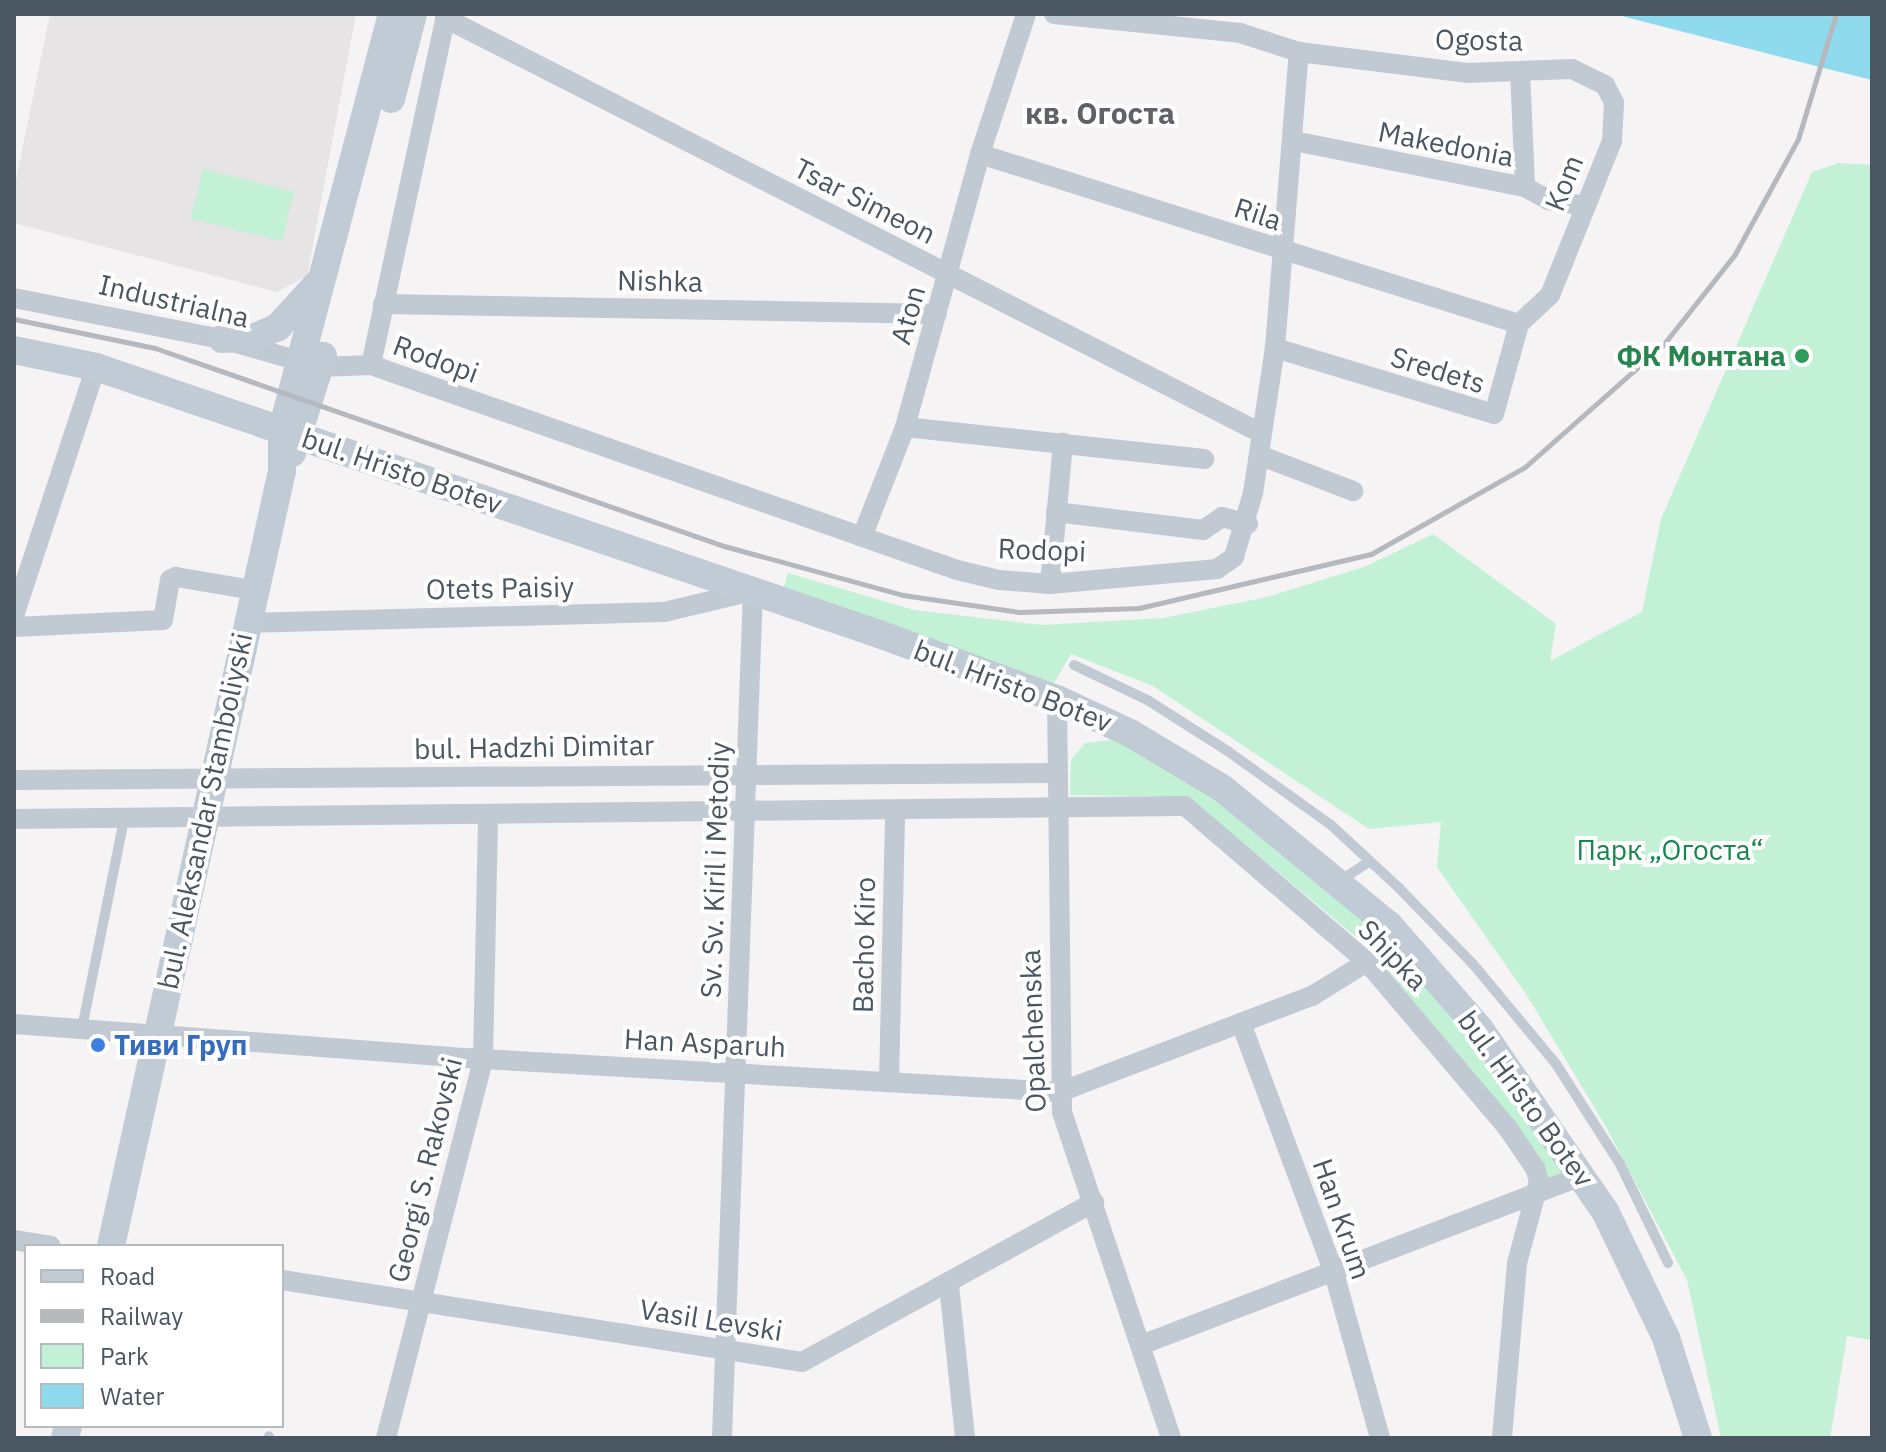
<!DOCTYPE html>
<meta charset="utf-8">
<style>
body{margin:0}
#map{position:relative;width:1886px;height:1452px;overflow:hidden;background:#f5f3f3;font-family:"IBM Plex Sans",sans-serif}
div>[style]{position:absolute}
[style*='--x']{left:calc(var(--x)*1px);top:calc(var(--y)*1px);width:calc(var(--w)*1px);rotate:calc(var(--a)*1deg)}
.education>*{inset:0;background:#e6e4e5}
.green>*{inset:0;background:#c3f1d5;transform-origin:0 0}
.water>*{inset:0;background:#90daee}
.lane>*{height:10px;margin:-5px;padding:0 5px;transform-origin:5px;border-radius:5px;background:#c1cad2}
.street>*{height:20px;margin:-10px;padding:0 10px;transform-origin:10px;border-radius:10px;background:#c1cad2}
.secondary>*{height:28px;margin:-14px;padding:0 14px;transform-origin:14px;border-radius:14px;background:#c1cbd6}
.rail>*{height:5px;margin:-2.5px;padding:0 2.5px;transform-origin:2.5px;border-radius:2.5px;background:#b5b8bd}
.dots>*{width:22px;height:22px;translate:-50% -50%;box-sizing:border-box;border:4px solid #fff;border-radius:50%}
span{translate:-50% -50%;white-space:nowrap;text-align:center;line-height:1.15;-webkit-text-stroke:8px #fff;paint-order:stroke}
.street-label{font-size:28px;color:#4a5661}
.leisure-label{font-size:28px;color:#27864d;font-weight:700}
.right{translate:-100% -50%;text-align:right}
.park-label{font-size:28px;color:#17864f}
.shop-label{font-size:28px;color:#366cbe;font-weight:700}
.left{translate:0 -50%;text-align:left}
.neighbourhood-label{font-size:30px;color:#5f6368;font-weight:700}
.frame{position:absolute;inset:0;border:16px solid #4a5661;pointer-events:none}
.legend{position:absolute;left:24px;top:1244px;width:260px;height:184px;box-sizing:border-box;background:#fff;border:2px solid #b7bbc0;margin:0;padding:10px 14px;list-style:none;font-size:24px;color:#4a5661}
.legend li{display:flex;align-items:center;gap:16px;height:40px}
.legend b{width:40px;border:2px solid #b7bbc0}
</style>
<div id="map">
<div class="education">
<div style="clip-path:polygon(50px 14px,356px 14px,307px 276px,277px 292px,14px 223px,14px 189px)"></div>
</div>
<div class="green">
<div style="clip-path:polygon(1839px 163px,1872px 165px,1872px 1340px,1847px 1336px,1830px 1438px,1721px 1438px,1687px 1280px,1605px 1125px,1526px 994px,1437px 867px,1441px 822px,1369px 829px,1153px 686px,1071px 654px,1054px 683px,783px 590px,788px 573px,914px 610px,1042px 625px,1163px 618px,1267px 597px,1364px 567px,1433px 534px,1556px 624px,1550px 661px,1642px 612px,1661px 519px,1812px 172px)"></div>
<div style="left:203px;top:169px;width:94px;height:51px;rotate:14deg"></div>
<div style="clip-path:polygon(1119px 739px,1217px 793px,1378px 916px,1362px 942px,1188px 797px,1070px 795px,1071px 760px,1085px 743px)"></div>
<div style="clip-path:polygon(1399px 950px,1543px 1126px,1569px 1168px,1545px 1181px,1385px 967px)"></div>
</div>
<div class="water">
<div style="clip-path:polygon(1614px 14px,1872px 14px,1872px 80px,1820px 67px)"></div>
</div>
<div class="lane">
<div style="--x:1074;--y:665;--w:83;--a:25.6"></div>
<div style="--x:1149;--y:701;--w:95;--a:32.5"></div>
<div style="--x:1229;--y:752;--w:125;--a:35.6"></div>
<div style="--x:1331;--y:825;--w:93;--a:42.8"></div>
<div style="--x:1399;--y:888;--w:106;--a:45.8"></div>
<div style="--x:1473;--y:964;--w:130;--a:50.3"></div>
<div style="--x:1556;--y:1064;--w:119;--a:57.4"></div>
<div style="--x:1620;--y:1164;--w:110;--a:64.1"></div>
<div style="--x:1341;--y:880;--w:33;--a:-33"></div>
<div style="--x:82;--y:1028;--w:213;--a:-78.6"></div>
<div style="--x:268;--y:1438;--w:2;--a:-63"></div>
</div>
<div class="street">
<div style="--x:1054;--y:14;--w:187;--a:5.8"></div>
<div style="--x:1240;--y:33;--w:62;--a:17.9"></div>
<div style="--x:1299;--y:52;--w:169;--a:7.1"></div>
<div style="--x:1467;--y:73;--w:105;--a:-2.2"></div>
<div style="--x:1572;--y:69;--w:37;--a:26"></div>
<div style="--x:1605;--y:85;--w:20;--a:63"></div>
<div style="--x:1614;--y:103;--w:38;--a:93"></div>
<div style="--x:1612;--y:141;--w:166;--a:111.9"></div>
<div style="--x:1550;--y:295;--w:42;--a:136.9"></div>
<div style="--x:1519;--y:324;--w:93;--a:105.5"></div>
<div style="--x:1494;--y:414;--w:229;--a:-163.2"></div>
<div style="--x:445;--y:18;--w:915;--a:26.96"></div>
<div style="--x:1520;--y:71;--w:116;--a:87.5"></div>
<div style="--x:1294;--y:141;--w:236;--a:11.3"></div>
<div style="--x:1525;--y:187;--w:26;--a:29"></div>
<div style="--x:1548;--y:200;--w:37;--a:9"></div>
<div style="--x:980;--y:154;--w:565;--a:17.51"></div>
<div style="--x:14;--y:298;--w:212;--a:11.2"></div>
<div style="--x:222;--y:339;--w:102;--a:15.9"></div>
<div style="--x:320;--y:367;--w:51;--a:-2.2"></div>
<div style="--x:371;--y:365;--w:621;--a:19.28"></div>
<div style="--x:957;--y:570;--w:43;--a:13.4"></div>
<div style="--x:999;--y:580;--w:51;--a:4.5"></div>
<div style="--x:1050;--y:584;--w:168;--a:-5.1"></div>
<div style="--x:1217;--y:569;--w:21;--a:-35"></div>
<div style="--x:1234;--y:557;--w:67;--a:-73.5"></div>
<div style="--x:1253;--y:493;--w:147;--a:-81.4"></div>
<div style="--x:1275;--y:348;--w:297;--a:-85.4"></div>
<div style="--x:383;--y:304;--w:554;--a:1.03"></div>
<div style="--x:371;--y:365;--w:359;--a:-77.9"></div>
<div style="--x:905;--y:427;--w:301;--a:6.1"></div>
<div style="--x:1259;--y:455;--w:101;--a:21"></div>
<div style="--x:1056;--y:512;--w:148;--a:7"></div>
<div style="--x:1203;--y:530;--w:23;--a:-34"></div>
<div style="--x:1222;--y:517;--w:27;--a:15"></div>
<div style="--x:862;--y:537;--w:118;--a:-68.6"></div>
<div style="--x:905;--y:427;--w:283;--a:-74.6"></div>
<div style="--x:980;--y:154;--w:147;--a:-71.8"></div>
<div style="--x:1050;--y:584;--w:142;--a:-84.7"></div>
<div style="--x:14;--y:616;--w:262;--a:-71.8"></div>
<div style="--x:246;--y:623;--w:418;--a:-1.5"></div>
<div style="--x:664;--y:612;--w:91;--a:-13.3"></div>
<div style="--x:753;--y:591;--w:848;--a:92.1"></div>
<div style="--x:14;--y:627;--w:149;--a:-2.7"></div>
<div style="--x:163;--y:620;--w:41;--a:-80.1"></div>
<div style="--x:170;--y:580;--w:7;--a:-27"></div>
<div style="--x:176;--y:577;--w:78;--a:9.6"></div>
<div style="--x:1057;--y:699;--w:413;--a:89.3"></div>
<div style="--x:1062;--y:1112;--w:344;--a:71.5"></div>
<div style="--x:14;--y:780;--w:1041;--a:-0.39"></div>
<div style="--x:14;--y:819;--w:1171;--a:-0.64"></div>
<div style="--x:1185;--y:806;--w:240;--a:40.6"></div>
<div style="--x:1367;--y:962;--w:216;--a:49.7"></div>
<div style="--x:1507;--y:1127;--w:50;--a:55.7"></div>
<div style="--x:1535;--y:1168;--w:14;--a:73"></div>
<div style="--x:1539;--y:1181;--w:85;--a:105"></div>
<div style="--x:1517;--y:1263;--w:176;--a:94.9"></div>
<div style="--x:1241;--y:1023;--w:267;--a:69.6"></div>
<div style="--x:1334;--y:1273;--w:171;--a:74.4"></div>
<div style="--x:14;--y:1024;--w:435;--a:4.3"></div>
<div style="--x:448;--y:1057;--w:613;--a:3.27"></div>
<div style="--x:1060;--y:1092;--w:270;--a:-20.9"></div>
<div style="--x:1312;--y:996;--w:65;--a:-31.7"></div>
<div style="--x:889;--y:1082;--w:272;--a:-88.7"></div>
<div style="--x:14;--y:1240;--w:37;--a:9"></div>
<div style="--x:282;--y:1280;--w:526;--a:8.96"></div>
<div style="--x:802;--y:1362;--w:333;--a:-28.7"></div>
<div style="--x:949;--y:1285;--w:154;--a:84"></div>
<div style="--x:1141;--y:1345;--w:474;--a:-21"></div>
<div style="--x:386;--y:1438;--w:391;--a:-75.6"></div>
<div style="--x:483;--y:1059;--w:243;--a:-88.8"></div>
</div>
<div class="secondary">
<div style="--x:391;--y:99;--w:88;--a:-75.5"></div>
<div style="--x:222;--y:339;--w:33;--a:-3"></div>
<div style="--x:255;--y:337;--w:25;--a:-23"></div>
<div style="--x:278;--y:327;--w:61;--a:-47.7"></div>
<div style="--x:14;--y:350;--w:84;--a:11.7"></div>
<div style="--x:96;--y:367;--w:827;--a:18.83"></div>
<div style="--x:879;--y:634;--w:189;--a:20.1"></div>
<div style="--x:1057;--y:699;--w:81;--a:25"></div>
<div style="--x:1130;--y:733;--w:107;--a:30.9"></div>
<div style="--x:1222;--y:788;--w:216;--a:39.4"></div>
<div style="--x:1389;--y:925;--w:137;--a:48.9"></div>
<div style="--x:1479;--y:1028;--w:222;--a:55.5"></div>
<div style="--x:1605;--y:1211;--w:141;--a:64.3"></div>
<div style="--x:1666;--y:1338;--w:105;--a:72.3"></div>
<div style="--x:292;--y:453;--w:102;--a:-72.3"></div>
<div style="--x:111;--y:1246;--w:794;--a:-77.56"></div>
<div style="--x:282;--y:471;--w:41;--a:-90"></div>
<div style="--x:282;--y:430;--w:430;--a:-75.2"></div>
<div style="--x:65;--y:1438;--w:12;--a:-76"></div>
</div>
<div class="rail">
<div style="--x:14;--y:319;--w:144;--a:11.6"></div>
<div style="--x:155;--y:348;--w:602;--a:19.19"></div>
<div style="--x:724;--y:546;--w:186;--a:15.3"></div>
<div style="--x:903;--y:595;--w:118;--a:8.3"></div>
<div style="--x:1020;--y:612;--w:119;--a:-1.9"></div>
<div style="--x:1139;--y:608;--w:238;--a:-13.1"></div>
<div style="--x:1371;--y:554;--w:177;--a:-29.5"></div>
<div style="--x:1525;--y:467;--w:184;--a:-41.5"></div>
<div style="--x:1663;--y:345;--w:116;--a:-51.6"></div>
<div style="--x:1735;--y:254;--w:131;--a:-61.3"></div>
<div style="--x:1798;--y:139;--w:131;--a:-73.1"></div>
</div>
<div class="dots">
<div style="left:1802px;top:356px;background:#2e9e5b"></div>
<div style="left:98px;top:1045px;background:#3f7fe0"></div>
</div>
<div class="street-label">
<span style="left:1479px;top:40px;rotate:1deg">Ogosta</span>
<span style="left:1446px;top:144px;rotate:11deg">Makedonia</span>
<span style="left:1564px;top:183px;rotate:-68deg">Kom</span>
<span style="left:865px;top:201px;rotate:27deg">Tsar Simeon</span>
<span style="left:1258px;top:214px;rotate:18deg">Rila</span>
<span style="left:660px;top:281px;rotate:1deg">Nishka</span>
<span style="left:174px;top:301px;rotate:13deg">Industrialna</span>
<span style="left:908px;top:315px;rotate:-74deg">Aton</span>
<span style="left:436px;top:359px;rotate:20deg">Rodopi</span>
<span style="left:1438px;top:370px;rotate:17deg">Sredets</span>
<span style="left:402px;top:471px;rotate:19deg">bul. Hristo Botev</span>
<span style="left:1042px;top:550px;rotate:2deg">Rodopi</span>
<span style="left:500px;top:588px;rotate:-1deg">Otets Paisiy</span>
<span style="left:1013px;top:686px;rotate:21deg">bul. Hristo Botev</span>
<span style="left:534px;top:747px;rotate:-1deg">bul. Hadzhi Dimitar</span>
<span style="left:205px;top:811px;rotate:-78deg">bul. Aleksandar Stamboliyski</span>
<span style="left:715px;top:870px;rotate:-88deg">Sv. Sv. Kiril i Metodiy</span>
<span style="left:864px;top:945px;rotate:-89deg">Bacho Kiro</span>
<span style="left:1393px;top:955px;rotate:46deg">Shipka</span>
<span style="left:1033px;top:1031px;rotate:-92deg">Opalchenska</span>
<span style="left:705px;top:1043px;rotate:3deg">Han Asparuh</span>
<span style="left:1526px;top:1099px;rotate:54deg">bul. Hristo Botev</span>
<span style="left:425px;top:1170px;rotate:-76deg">Georgi S. Rakovski</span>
<span style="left:1342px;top:1219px;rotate:71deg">Han Krum</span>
<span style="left:711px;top:1320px;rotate:9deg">Vasil Levski</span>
</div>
<div class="leisure-label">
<span class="right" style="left:1786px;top:356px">ФК Монтана</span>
</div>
<div class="park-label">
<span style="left:1670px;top:850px">Парк „Огоста“</span>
</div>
<div class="shop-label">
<span class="left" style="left:114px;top:1045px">Тиви Груп</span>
</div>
<div class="neighbourhood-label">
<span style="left:1100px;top:113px">кв. Огоста</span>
</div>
<div class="frame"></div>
<ul class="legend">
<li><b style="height:10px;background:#c1cbd6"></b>Road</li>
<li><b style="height:10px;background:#b5b8bd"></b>Railway</li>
<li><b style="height:22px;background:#c3f1d5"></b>Park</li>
<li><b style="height:22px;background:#90daee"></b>Water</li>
</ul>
</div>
